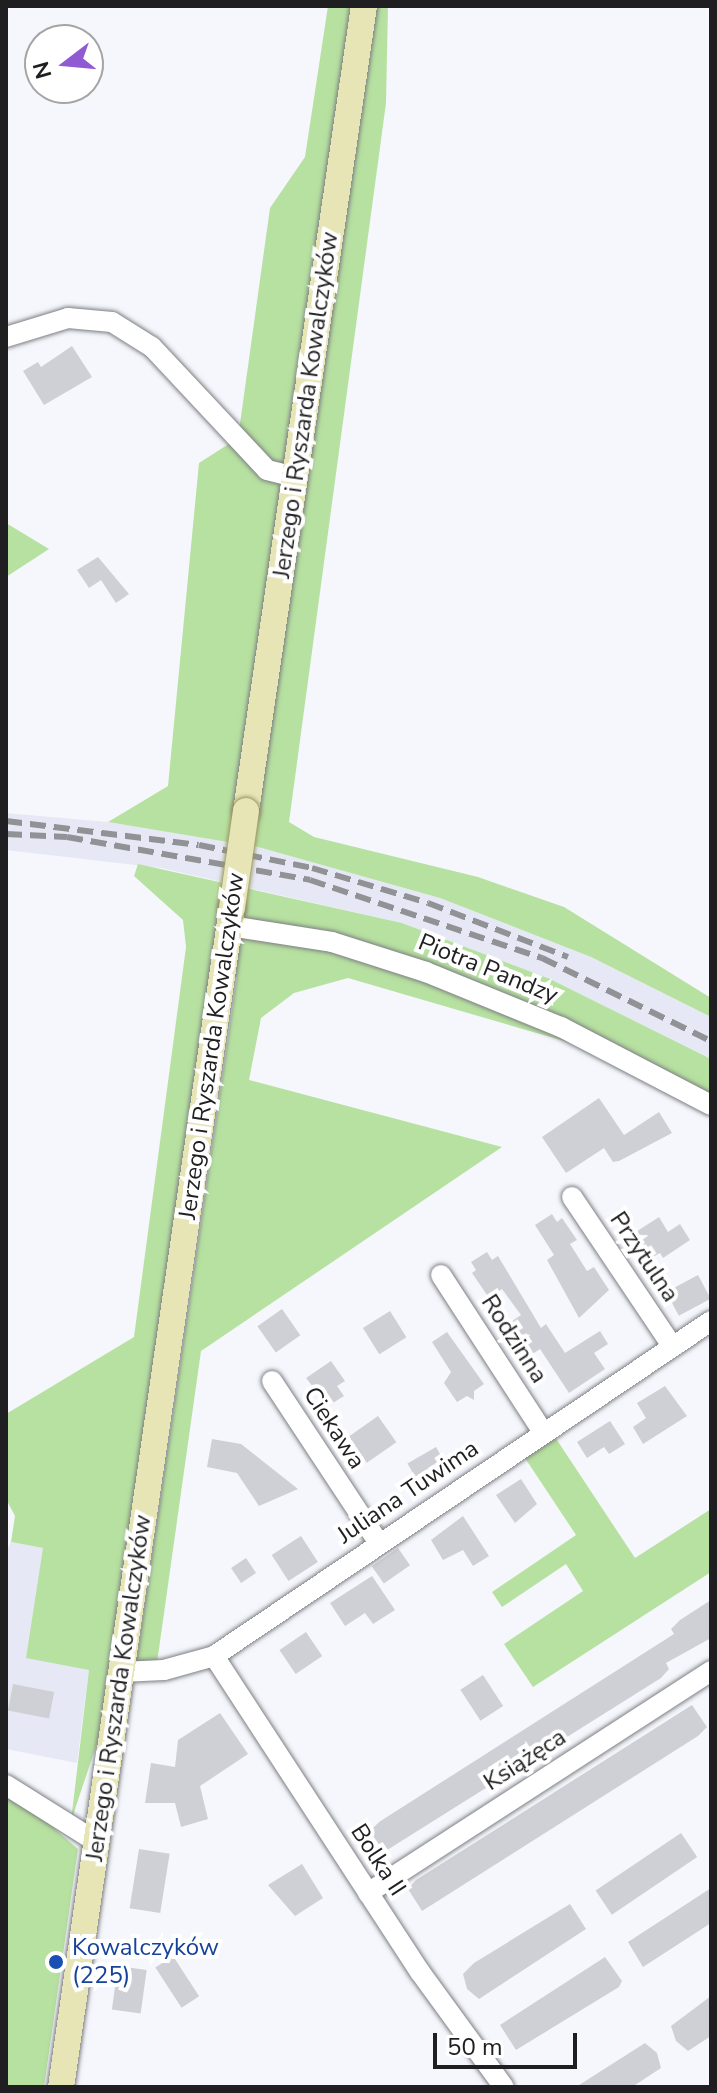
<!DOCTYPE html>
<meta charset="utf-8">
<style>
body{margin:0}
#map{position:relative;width:717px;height:2093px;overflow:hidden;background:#f5f7fc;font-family:"Nunito Sans",sans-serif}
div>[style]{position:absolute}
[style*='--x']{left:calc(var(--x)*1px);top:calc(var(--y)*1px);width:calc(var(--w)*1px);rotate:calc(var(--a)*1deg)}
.built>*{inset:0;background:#e6e9f5}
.green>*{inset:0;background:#b7e1a0}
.building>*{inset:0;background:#cfd0d5;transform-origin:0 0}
.roads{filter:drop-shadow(0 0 2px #7d7f83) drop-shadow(0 0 2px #7d7f83)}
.minor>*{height:20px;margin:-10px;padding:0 10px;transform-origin:10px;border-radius:10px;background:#fff}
.major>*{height:26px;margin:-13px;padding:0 13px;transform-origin:13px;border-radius:13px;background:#e7e5b6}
.rail>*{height:6px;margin-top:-3px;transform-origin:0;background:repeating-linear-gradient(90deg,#919295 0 16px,transparent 0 24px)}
.bridges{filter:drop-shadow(0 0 2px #979462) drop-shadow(0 0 2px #979462)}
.major-bridge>*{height:26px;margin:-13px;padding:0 13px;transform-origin:13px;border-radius:13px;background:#e7e5b6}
.dots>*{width:22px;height:22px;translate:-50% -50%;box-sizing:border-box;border:4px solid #fff;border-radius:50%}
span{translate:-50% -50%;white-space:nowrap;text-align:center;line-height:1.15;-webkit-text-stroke:8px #fff;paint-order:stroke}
.street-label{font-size:24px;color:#1f1f21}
.transit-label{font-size:24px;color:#164399}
.left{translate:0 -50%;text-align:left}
.frame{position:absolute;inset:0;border:8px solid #1f1f21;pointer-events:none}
.north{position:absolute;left:24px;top:24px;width:80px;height:80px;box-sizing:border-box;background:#fff;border:2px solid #a5a5a6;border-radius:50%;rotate:254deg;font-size:22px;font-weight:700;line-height:32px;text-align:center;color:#1f1f21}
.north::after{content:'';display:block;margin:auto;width:28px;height:36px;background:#905ad2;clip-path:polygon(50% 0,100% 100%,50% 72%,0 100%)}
.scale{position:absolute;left:433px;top:2033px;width:144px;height:36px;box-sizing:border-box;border:4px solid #1f1f21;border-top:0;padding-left:10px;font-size:24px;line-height:28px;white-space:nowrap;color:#1f1f21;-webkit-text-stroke:6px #fff;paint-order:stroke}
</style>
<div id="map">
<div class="built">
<div style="clip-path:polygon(6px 813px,108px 822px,258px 847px,440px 898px,591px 957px,711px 1017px,711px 1059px,550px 979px,402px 923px,161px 868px,6px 850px)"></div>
<div style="clip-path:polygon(11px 1542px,43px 1548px,89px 1670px,77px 1763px,6px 1749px,6px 1552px)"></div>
</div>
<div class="green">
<div style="clip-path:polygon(328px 6px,388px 6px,386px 103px,289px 822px,314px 837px,478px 877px,564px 907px,711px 998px,711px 1017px,591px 957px,440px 898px,258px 847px,108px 822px,168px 786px,199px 463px,238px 438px,270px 208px,305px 157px)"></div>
<div style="clip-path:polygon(6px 523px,49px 549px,6px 577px)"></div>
<div style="clip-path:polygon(138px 864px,402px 923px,550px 979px,711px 1059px,711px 1105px,629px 1060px,348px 978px,294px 993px,261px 1018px,249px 1080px,502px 1147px,201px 1351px,156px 1670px,135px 1672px,237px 977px,222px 980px,121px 1672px,71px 1821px,89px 1670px,26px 1658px,43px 1548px,11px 1542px,15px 1516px,6px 1499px,6px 1414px,134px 1337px,186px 947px,183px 920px,134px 876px)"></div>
<div style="clip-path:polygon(549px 1428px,635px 1558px,711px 1509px,711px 1572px,533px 1687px,504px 1644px,583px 1591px,566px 1564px,502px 1607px,492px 1592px,576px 1535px,519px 1449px)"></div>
<div style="clip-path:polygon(6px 1787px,78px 1849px,44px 2087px,6px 2087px)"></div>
</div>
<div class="building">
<div style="clip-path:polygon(72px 346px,92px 377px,44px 405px,23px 371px,38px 362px,41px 367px)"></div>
<div style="clip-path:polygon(98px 557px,129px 594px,116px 603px,101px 580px,89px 588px,77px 570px)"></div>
<div style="clip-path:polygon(599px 1098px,624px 1135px,659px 1112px,672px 1133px,619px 1161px,613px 1162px,604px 1148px,566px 1173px,542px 1137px)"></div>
<div style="clip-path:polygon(552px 1214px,557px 1222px,562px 1218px,577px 1240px,570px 1244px,587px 1271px,594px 1267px,609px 1290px,579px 1318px,547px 1260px,554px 1255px,535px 1225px)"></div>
<div style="clip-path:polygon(659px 1217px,668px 1232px,680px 1224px,690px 1240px,663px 1258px,660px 1253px,648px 1260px,631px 1235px)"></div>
<div style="clip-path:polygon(487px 1252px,492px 1260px,498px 1256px,541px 1328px,546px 1324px,565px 1353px,600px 1331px,608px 1344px,594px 1353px,605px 1369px,569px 1393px,540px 1349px,528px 1357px,506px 1325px,521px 1315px,502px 1289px,489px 1298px,472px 1273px,476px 1270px,471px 1262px)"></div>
<div style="left:698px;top:1275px;width:27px;height:36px;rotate:62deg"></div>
<div style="left:282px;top:1309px;width:32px;height:30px;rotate:55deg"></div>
<div style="left:390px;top:1311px;width:31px;height:32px;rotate:58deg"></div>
<div style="clip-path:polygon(447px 1332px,484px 1384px,474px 1391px,474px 1400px,467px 1396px,457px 1402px,444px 1383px,451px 1372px,432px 1342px)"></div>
<div style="clip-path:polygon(331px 1361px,345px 1381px,337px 1386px,344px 1396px,328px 1406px,306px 1378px)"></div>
<div style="clip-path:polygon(665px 1386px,687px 1416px,643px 1444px,633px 1427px,646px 1418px,637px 1403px)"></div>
<div style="left:378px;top:1416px;width:32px;height:36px;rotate:55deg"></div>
<div style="clip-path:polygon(610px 1421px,625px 1444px,609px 1454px,604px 1447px,587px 1458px,577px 1442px)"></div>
<div style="clip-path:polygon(212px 1439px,241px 1444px,298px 1489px,259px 1506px,237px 1473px,207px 1467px)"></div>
<div style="left:436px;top:1447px;width:28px;height:33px;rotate:60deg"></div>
<div style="clip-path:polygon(521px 1479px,537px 1504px,515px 1523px,496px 1495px)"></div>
<div style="clip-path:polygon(463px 1516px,489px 1556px,473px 1566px,463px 1550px,443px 1560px,431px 1540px)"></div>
<div style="left:301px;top:1536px;width:31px;height:35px;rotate:57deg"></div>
<div style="left:398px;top:1548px;width:21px;height:32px;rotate:55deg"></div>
<div style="left:246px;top:1558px;width:18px;height:18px;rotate:56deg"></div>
<div style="clip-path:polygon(372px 1576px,395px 1610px,373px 1624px,365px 1613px,345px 1626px,330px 1603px)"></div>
<div style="clip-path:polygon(711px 1600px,711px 1638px,666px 1663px,669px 1669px,661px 1678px,384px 1852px,370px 1831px,379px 1822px,674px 1634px,671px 1629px,680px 1620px)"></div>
<div style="left:306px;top:1632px;width:29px;height:32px;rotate:56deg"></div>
<div style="left:483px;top:1675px;width:37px;height:27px;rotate:57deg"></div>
<div style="left:13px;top:1684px;width:42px;height:27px;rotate:11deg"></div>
<div style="clip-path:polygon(692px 1705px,707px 1727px,698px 1736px,422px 1911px,408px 1889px,416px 1880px)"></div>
<div style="clip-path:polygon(220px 1713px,248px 1754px,200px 1786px,208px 1819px,181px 1827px,175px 1803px,145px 1803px,151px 1763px,175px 1767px,178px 1740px)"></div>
<div style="left:681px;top:1833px;width:29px;height:103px;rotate:56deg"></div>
<div style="left:139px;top:1849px;width:31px;height:60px;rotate:9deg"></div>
<div style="clip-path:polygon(302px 1864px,323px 1898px,295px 1916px,268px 1885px)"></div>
<div style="clip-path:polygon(711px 1888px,711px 1923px,643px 1967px,628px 1942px)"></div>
<div style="clip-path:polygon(570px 1904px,586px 1929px,479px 1999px,467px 1989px,463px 1974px,474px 1963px)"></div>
<div style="left:173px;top:1956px;width:48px;height:21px;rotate:57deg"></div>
<div style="clip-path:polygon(605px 1957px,622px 1981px,619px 1987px,516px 2050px,500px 2025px)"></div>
<div style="left:118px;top:1966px;width:29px;height:44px;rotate:8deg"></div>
<div style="clip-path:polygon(711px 1996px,711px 2036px,688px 2051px,676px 2041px,671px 2026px)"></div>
<div style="clip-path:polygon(645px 2043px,657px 2053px,661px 2068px,632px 2087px,576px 2087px)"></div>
</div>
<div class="roads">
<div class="minor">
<div style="--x:6;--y:337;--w:65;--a:-17"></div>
<div style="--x:68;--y:318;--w:44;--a:5.2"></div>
<div style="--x:112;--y:322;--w:47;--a:32"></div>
<div style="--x:152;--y:347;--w:168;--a:46.9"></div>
<div style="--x:267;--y:470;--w:30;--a:14"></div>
<div style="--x:230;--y:926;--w:103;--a:8.9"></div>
<div style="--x:332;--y:942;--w:99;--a:17.7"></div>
<div style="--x:426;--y:972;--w:146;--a:22.2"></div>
<div style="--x:561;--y:1027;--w:169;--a:27.5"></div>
<div style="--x:572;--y:1197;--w:179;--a:56.1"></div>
<div style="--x:441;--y:1275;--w:187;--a:57"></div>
<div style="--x:272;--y:1381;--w:194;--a:56.6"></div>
<div style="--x:214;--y:1656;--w:377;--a:56.9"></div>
<div style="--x:420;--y:1972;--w:142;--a:53.9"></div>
<div style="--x:121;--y:1672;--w:43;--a:-2.7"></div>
<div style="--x:164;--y:1670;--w:52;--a:-15.6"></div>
<div style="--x:214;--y:1656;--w:599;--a:-33.98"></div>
<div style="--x:6;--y:1785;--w:107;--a:32.1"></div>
<div style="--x:368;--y:1893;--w:409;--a:-32.9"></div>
</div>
<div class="major">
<div style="--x:246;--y:811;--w:814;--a:-81.66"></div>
<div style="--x:61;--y:2087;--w:1191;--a:-81.75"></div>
</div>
</div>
<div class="rail">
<div style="--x:6;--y:821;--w:194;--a:7.1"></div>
<div style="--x:199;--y:845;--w:115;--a:11.5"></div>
<div style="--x:312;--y:868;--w:121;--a:16.8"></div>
<div style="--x:428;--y:903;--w:150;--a:21.1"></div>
<div style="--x:6;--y:834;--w:61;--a:2.8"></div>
<div style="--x:67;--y:837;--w:247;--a:10"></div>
<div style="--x:310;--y:880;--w:245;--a:18.6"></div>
<div style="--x:542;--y:958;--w:188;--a:26.2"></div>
</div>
<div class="bridges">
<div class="major-bridge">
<div style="--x:232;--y:908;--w:98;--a:-81.8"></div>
</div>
</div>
<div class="dots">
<div style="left:56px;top:1962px;background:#1a4fb4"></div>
</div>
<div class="street-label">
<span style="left:306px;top:405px;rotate:-82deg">Jerzego i Ryszarda Kowalczyków</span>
<span style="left:488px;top:969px;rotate:22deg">Piotra Pandzy</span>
<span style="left:212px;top:1046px;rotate:-82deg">Jerzego i Ryszarda Kowalczyków</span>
<span style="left:644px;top:1257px;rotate:56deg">Przytulna</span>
<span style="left:514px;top:1339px;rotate:57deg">Rodzinna</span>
<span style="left:334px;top:1428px;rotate:57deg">Ciekawa</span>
<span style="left:408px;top:1492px;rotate:-34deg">Juliana Tuwima</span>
<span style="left:119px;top:1688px;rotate:-82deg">Jerzego i Ryszarda Kowalczyków</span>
<span style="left:525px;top:1760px;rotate:-33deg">Książęca</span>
<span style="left:378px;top:1860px;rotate:57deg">Bolka II</span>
</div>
<div class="transit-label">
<span class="left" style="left:72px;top:1962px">Kowalczyków<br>(225)</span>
</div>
<div class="frame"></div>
<div class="north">N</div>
<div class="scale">50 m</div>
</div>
